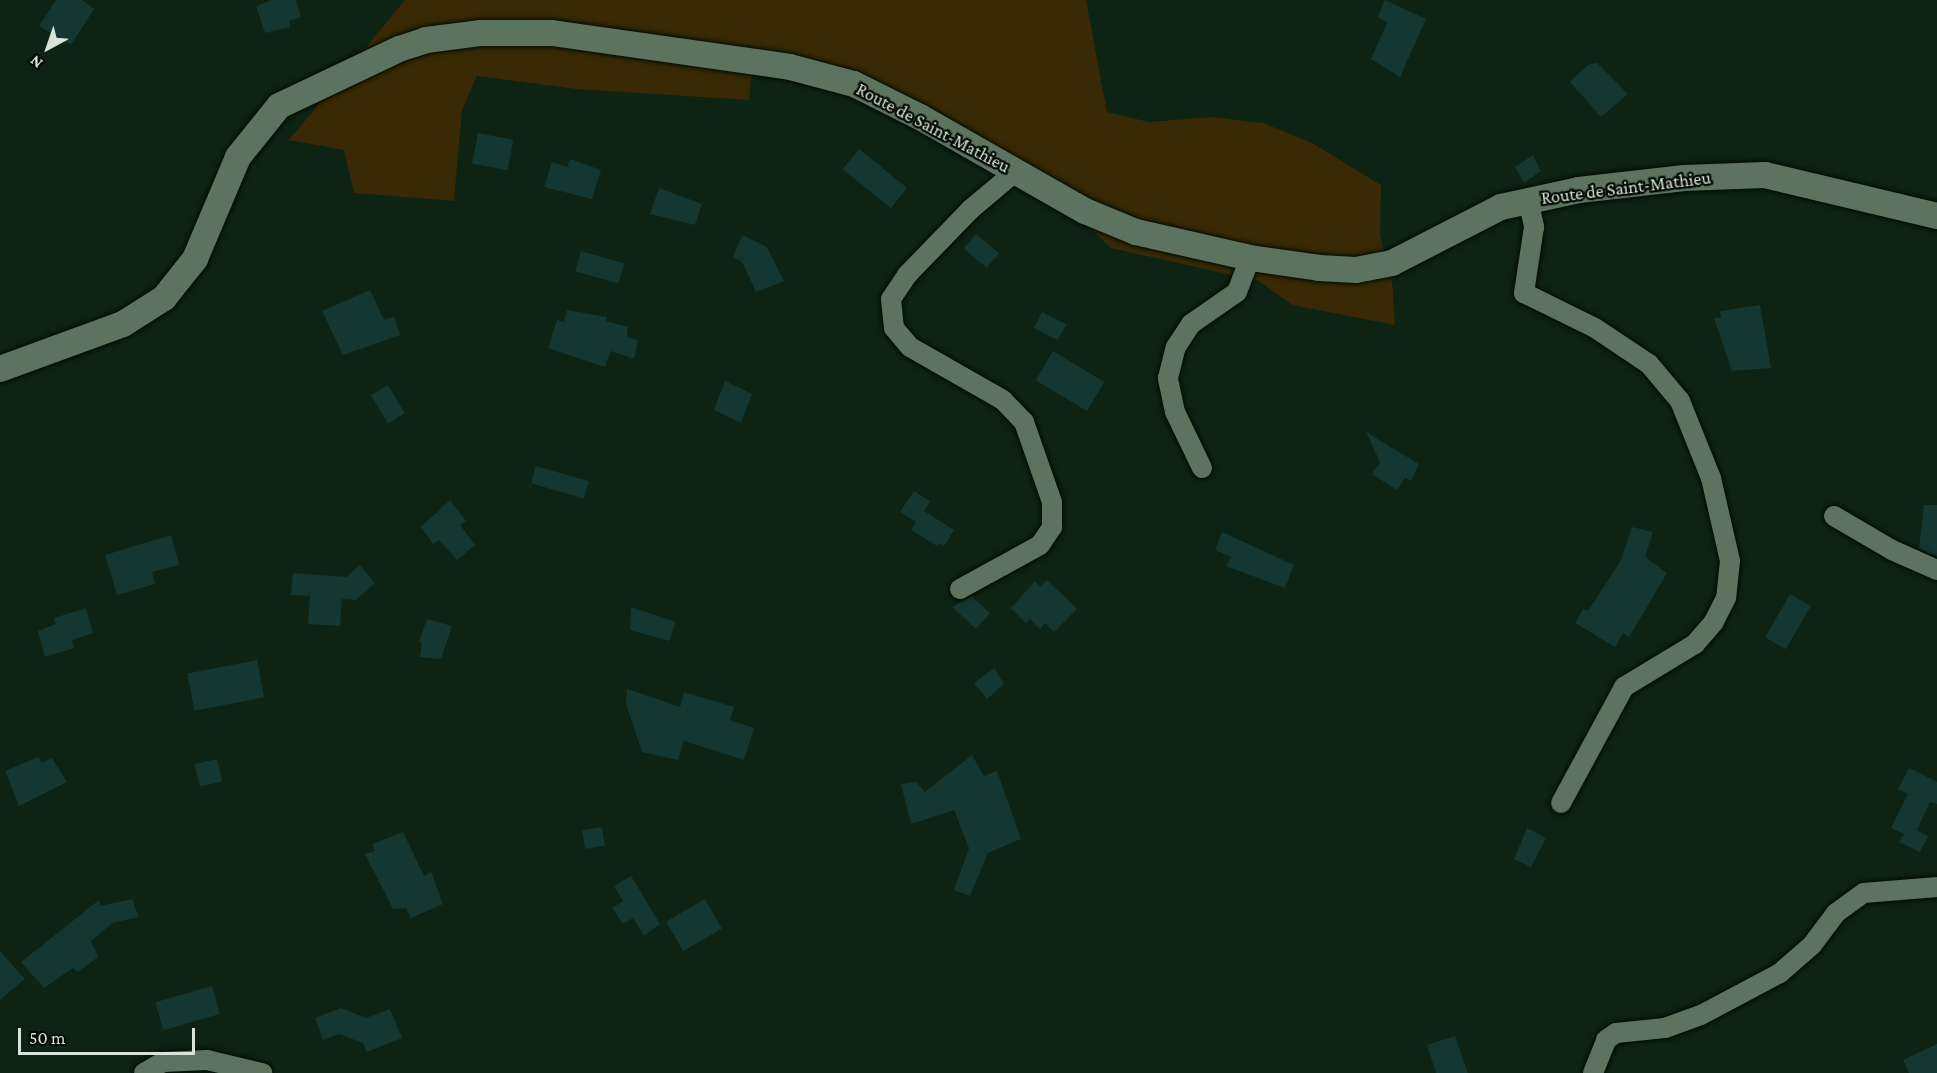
<!DOCTYPE html>
<style>
body{margin:0}
#map{position:relative;width:1937px;height:1073px;overflow:hidden;background:#0d2313;font-family:"Crimson Pro",serif}
div>[style]{position:absolute}
[style*='--x']{left:calc(var(--x)*1px);top:calc(var(--y)*1px);width:calc(var(--w)*1px);rotate:calc(var(--a)*1deg)}
.green>*{inset:0;background:#392905}
.building>*{inset:0;background:#143732;transform-origin:0 0}
.roads{filter:drop-shadow(0 0 2px #000c02) drop-shadow(0 0 2px #000c02)}
.minor>*{height:20px;margin:-10px;padding:0 10px;transform-origin:10px;border-radius:10px;background:#5b735f}
.tertiary>*{height:26px;margin:-13px;padding:0 13px;transform-origin:13px;border-radius:13px;background:#5b735f}
span{translate:-50% -50%;white-space:nowrap;text-align:center;line-height:1.15;-webkit-text-stroke:4.5px #030a04;paint-order:stroke}
.street-label{font-size:18px;color:#d7e4d9}
.north{position:absolute;left:18px;top:18px;width:60px;height:60px;-webkit-text-stroke:4px #030a04;paint-order:stroke;rotate:220deg;font-size:16px;font-weight:700;line-height:24px;text-align:center;color:#d7e4d9}
.north::after{content:'';display:block;margin:auto;width:21px;height:27px;background:#d7e4d9;clip-path:polygon(50% 0,100% 100%,50% 72%,0 100%)}
.scale{position:absolute;left:18px;top:1028px;width:177px;height:27px;box-sizing:border-box;border:3px solid #d7e4d9;border-top:0;padding-left:8px;font-size:18px;line-height:21px;white-space:nowrap;color:#d7e4d9;-webkit-text-stroke:4px #030a04;paint-order:stroke}
</style>
<div id="map">
<div class="green">
<div style="clip-path:polygon(405px 0,1086px 0,1107px 112px,1149px 122px,1211px 117px,1263px 123px,1312px 143px,1381px 185px,1380px 236px,1392px 280px,1395px 325px,1292px 305px,1259px 281px,1111px 248px,1028px 168px,830px 70px,754px 48px,749px 100px,576px 89px,477px 76px,462px 110px,454px 201px,354px 193px,344px 150px,289px 140px)"></div>
</div>
<div class="building">
<div style="clip-path:polygon(56px 0,82px 0,94px 9px,71px 45px,39px 26px)"></div>
<div style="clip-path:polygon(272px 0,296px 0,301px 17px,289px 21px,290px 27px,265px 33px,256px 6px)"></div>
<div style="clip-path:polygon(1385px 0,1426px 19px,1400px 77px,1371px 59px,1387px 23px,1378px 17px)"></div>
<div style="clip-path:polygon(1597px 63px,1628px 94px,1601px 117px,1570px 82px,1589px 64px)"></div>
<div style="left:478px;top:133px;width:36px;height:31px;rotate:11deg"></div>
<div style="left:859px;top:149px;width:62px;height:26px;rotate:39deg"></div>
<div style="clip-path:polygon(1533px 155px,1541px 171px,1524px 183px,1515px 167px)"></div>
<div style="clip-path:polygon(570px 159px,601px 170px,592px 199px,544px 187px,552px 162px,567px 167px)"></div>
<div style="clip-path:polygon(659px 188px,702px 204px,695px 225px,650px 214px)"></div>
<div style="left:976px;top:234px;width:30px;height:19px;rotate:40deg"></div>
<div style="clip-path:polygon(742px 235px,767px 247px,784px 281px,756px 292px,742px 262px,733px 257px)"></div>
<div style="left:581px;top:251px;width:45px;height:21px;rotate:16deg"></div>
<div style="clip-path:polygon(370px 290px,384px 320px,394px 317px,400px 335px,343px 355px,322px 311px)"></div>
<div style="clip-path:polygon(1760px 305px,1771px 368px,1732px 371px,1714px 318px,1721px 318px,1720px 311px)"></div>
<div style="clip-path:polygon(567px 310px,607px 317px,606px 321px,628px 327px,627px 336px,638px 341px,634px 359px,611px 351px,605px 367px,548px 348px,557px 320px,564px 322px)"></div>
<div style="left:1042px;top:312px;width:27px;height:18px;rotate:27deg"></div>
<div style="left:1053px;top:351px;width:60px;height:34px;rotate:31deg"></div>
<div style="clip-path:polygon(725px 381px,752px 394px,741px 423px,714px 410px)"></div>
<div style="left:388px;top:385px;width:33px;height:20px;rotate:59deg"></div>
<div style="clip-path:polygon(1366px 432px,1419px 464px,1411px 481px,1405px 478px,1397px 490px,1372px 474px,1380px 462px)"></div>
<div style="left:536px;top:466px;width:55px;height:18px;rotate:16deg"></div>
<div style="clip-path:polygon(914px 491px,930px 501px,924px 511px,954px 530px,944px 546px,939px 543px,937px 546px,911px 530px,916px 522px,900px 512px)"></div>
<div style="clip-path:polygon(450px 500px,466px 521px,460px 525px,475px 545px,457px 560px,439px 540px,433px 544px,421px 527px)"></div>
<div style="clip-path:polygon(1924px 505px,1937px 505px,1937px 557px,1919px 549px)"></div>
<div style="clip-path:polygon(1632px 527px,1653px 532px,1645px 557px,1667px 573px,1629px 637px,1623px 633px,1615px 647px,1575px 623px,1583px 609px,1588px 611px,1621px 560px)"></div>
<div style="clip-path:polygon(1222px 532px,1294px 565px,1285px 588px,1226px 566px,1231px 557px,1215px 550px)"></div>
<div style="clip-path:polygon(171px 535px,179px 565px,152px 572px,155px 584px,117px 595px,105px 555px)"></div>
<div style="clip-path:polygon(360px 565px,375px 583px,356px 600px,342px 599px,340px 626px,308px 624px,310px 596px,291px 595px,293px 573px,346px 577px)"></div>
<div style="clip-path:polygon(1047px 580px,1077px 609px,1054px 632px,1045px 623px,1040px 629px,1030px 619px,1026px 623px,1011px 608px,1035px 581px,1040px 587px)"></div>
<div style="left:1790px;top:594px;width:24px;height:50px;rotate:30deg"></div>
<div style="clip-path:polygon(971px 596px,990px 613px,976px 629px,952px 607px)"></div>
<div style="clip-path:polygon(631px 607px,676px 622px,669px 641px,630px 630px)"></div>
<div style="clip-path:polygon(86px 608px,93px 633px,72px 640px,74px 648px,45px 657px,38px 631px,56px 624px,54px 618px)"></div>
<div style="clip-path:polygon(427px 619px,452px 626px,441px 659px,420px 657px,422px 643px,419px 641px)"></div>
<div style="left:257px;top:660px;width:38px;height:71px;rotate:79deg"></div>
<div style="clip-path:polygon(994px 668px,1004px 684px,987px 699px,974px 683px)"></div>
<div style="clip-path:polygon(627px 689px,680px 707px,684px 692px,734px 707px,730px 720px,754px 728px,744px 760px,684px 741px,678px 760px,642px 752px,626px 704px)"></div>
<div style="clip-path:polygon(972px 755px,984px 776px,997px 771px,1021px 839px,988px 853px,970px 896px,954px 890px,969px 848px,954px 810px,911px 824px,901px 784px,916px 782px,925px 792px)"></div>
<div style="clip-path:polygon(38px 757px,42px 763px,52px 758px,67px 782px,19px 806px,5px 771px)"></div>
<div style="left:217px;top:759px;width:23px;height:23px;rotate:77deg"></div>
<div style="clip-path:polygon(1909px 768px,1937px 782px,1937px 804px,1930px 802px,1917px 830px,1928px 836px,1920px 852px,1899px 842px,1904px 834px,1891px 828px,1908px 794px,1898px 789px)"></div>
<div style="left:602px;top:827px;width:19px;height:20px;rotate:81deg"></div>
<div style="clip-path:polygon(1527px 828px,1546px 838px,1531px 867px,1514px 859px)"></div>
<div style="clip-path:polygon(403px 832px,424px 876px,431px 872px,443px 904px,411px 918px,406px 908px,393px 909px,365px 854px,375px 851px,372px 844px)"></div>
<div style="clip-path:polygon(631px 876px,660px 924px,644px 936px,633px 918px,623px 924px,612px 908px,623px 901px,614px 886px)"></div>
<div style="clip-path:polygon(132px 899px,139px 917px,112px 923px,91px 941px,98px 957px,78px 972px,73px 968px,44px 988px,21px 962px,99px 900px,100px 906px)"></div>
<div style="left:705px;top:899px;width:34px;height:45px;rotate:60deg"></div>
<div style="clip-path:polygon(0 951px,25px 979px,0 1000px)"></div>
<div style="left:212px;top:986px;width:29px;height:59px;rotate:74deg"></div>
<div style="clip-path:polygon(341px 1008px,366px 1018px,390px 1009px,402px 1038px,367px 1052px,363px 1043px,339px 1034px,323px 1040px,315px 1018px)"></div>
<div style="clip-path:polygon(1455px 1036px,1468px 1073px,1436px 1073px,1427px 1045px)"></div>
<div style="clip-path:polygon(1937px 1044px,1937px 1073px,1909px 1073px,1903px 1060px)"></div>
</div>
<div class="roads">
<div class="minor">
<div style="--x:1528;--y:200;--w:28;--a:77"></div>
<div style="--x:1534;--y:227;--w:67;--a:98.6"></div>
<div style="--x:1524;--y:293;--w:79;--a:26.2"></div>
<div style="--x:1595;--y:328;--w:65;--a:33.7"></div>
<div style="--x:1649;--y:364;--w:48;--a:50"></div>
<div style="--x:1680;--y:401;--w:83;--a:68.1"></div>
<div style="--x:1711;--y:478;--w:85;--a:77.1"></div>
<div style="--x:1730;--y:561;--w:37;--a:96"></div>
<div style="--x:1726;--y:598;--w:27;--a:117"></div>
<div style="--x:1714;--y:622;--w:29;--a:131"></div>
<div style="--x:1695;--y:644;--w:83;--a:148.8"></div>
<div style="--x:1624;--y:687;--w:132;--a:118.5"></div>
<div style="--x:1202;--y:468;--w:62;--a:-115.7"></div>
<div style="--x:1175;--y:412;--w:35;--a:-102"></div>
<div style="--x:1168;--y:378;--w:32;--a:-76"></div>
<div style="--x:1176;--y:347;--w:27;--a:-57"></div>
<div style="--x:1191;--y:324;--w:56;--a:-34.8"></div>
<div style="--x:1237;--y:292;--w:36;--a:-69"></div>
<div style="--x:1834;--y:516;--w:67;--a:30.4"></div>
<div style="--x:1892;--y:550;--w:49;--a:24"></div>
<div style="--x:960;--y:589;--w:91;--a:-28.8"></div>
<div style="--x:1040;--y:545;--w:22;--a:-56"></div>
<div style="--x:1052;--y:527;--w:25;--a:-90"></div>
<div style="--x:1052;--y:502;--w:85;--a:-109.3"></div>
<div style="--x:1024;--y:422;--w:30;--a:-134"></div>
<div style="--x:1003;--y:400;--w:107;--a:-150.3"></div>
<div style="--x:910;--y:347;--w:25;--a:-130"></div>
<div style="--x:894;--y:328;--w:29;--a:-96"></div>
<div style="--x:891;--y:299;--w:29;--a:-56"></div>
<div style="--x:907;--y:275;--w:92;--a:-45.9"></div>
<div style="--x:971;--y:209;--w:57;--a:-40.1"></div>
<div style="--x:144;--y:1073;--w:22;--a:-30"></div>
<div style="--x:163;--y:1062;--w:44;--a:-2.6"></div>
<div style="--x:207;--y:1060;--w:57;--a:13.3"></div>
<div style="--x:1593;--y:1073;--w:35;--a:-68"></div>
<div style="--x:1606;--y:1040;--w:12;--a:-35"></div>
<div style="--x:1616;--y:1033;--w:49;--a:-5.8"></div>
<div style="--x:1665;--y:1028;--w:38;--a:-20"></div>
<div style="--x:1701;--y:1015;--w:89;--a:-28"></div>
<div style="--x:1780;--y:973;--w:43;--a:-41.2"></div>
<div style="--x:1812;--y:945;--w:40;--a:-53"></div>
<div style="--x:1836;--y:913;--w:34;--a:-36"></div>
<div style="--x:1864;--y:893;--w:73;--a:-4.7"></div>
</div>
<div class="tertiary">
<div style="--x:0;--y:369;--w:131;--a:-20.1"></div>
<div style="--x:123;--y:324;--w:49;--a:-32.4"></div>
<div style="--x:164;--y:298;--w:50;--a:-51.5"></div>
<div style="--x:195;--y:259;--w:111;--a:-67.1"></div>
<div style="--x:238;--y:157;--w:65;--a:-51.2"></div>
<div style="--x:279;--y:106;--w:133;--a:-25.4"></div>
<div style="--x:399;--y:49;--w:28;--a:-18"></div>
<div style="--x:426;--y:40;--w:54;--a:-7.4"></div>
<div style="--x:480;--y:33;--w:72;--a:0"></div>
<div style="--x:552;--y:33;--w:240;--a:8.1"></div>
<div style="--x:790;--y:67;--w:66;--a:14.9"></div>
<div style="--x:854;--y:84;--w:74;--a:26.6"></div>
<div style="--x:920;--y:117;--w:190;--a:29.7"></div>
<div style="--x:1085;--y:211;--w:55;--a:22.4"></div>
<div style="--x:1136;--y:232;--w:117;--a:12.8"></div>
<div style="--x:1250;--y:258;--w:70;--a:8.2"></div>
<div style="--x:1319;--y:268;--w:37;--a:3"></div>
<div style="--x:1356;--y:270;--w:37;--a:-11"></div>
<div style="--x:1392;--y:263;--w:123;--a:-27.2"></div>
<div style="--x:1501;--y:207;--w:80;--a:-12.3"></div>
<div style="--x:1579;--y:190;--w:106;--a:-6.5"></div>
<div style="--x:1684;--y:178;--w:81;--a:-2.1"></div>
<div style="--x:1765;--y:175;--w:177;--a:13.4"></div>
</div>
</div>
<div class="street-label">
<span style="left:933px;top:128px;rotate:28deg">Route de Saint-Mathieu</span>
<span style="left:1626px;top:188px;rotate:-7deg">Route de Saint-Mathieu</span>
</div>
<div class="north">N</div>
<div class="scale">50 m</div>
</div>
